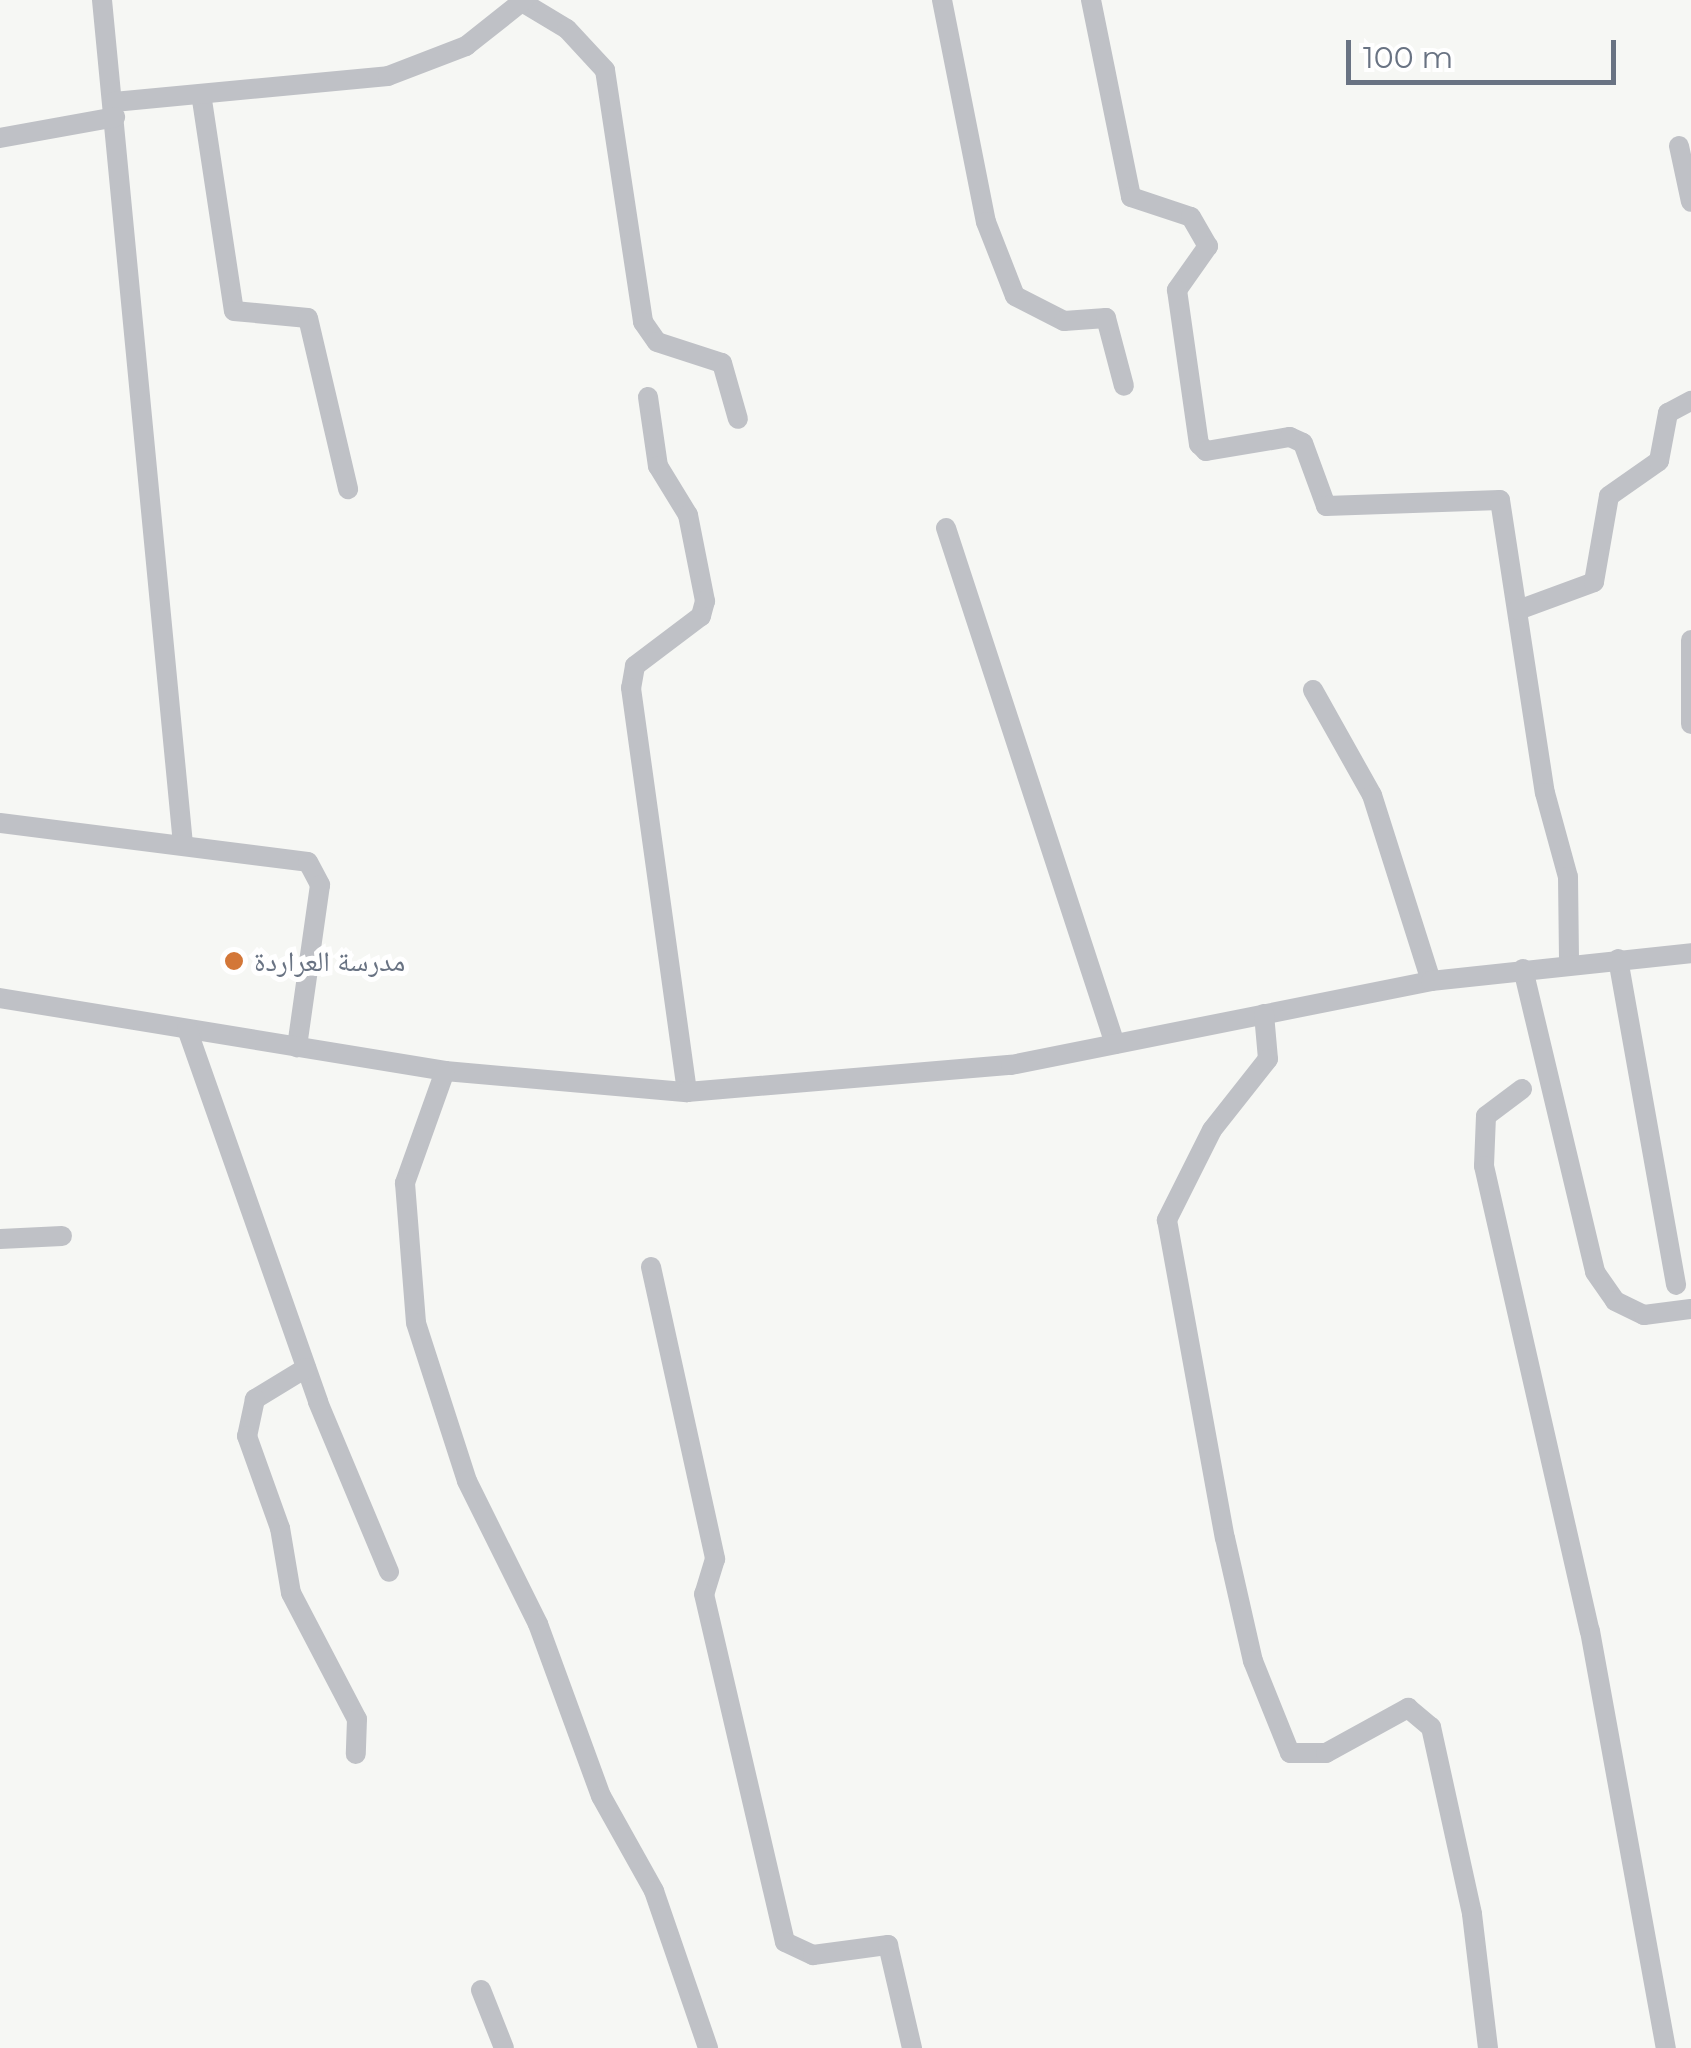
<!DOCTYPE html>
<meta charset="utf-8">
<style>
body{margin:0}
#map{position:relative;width:1691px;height:2048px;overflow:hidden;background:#f6f7f4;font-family:Montserrat,"Noto Naskh Arabic",sans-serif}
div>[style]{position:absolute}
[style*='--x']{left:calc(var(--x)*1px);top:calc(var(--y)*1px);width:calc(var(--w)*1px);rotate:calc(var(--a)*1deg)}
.minor>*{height:20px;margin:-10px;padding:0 10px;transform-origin:10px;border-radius:10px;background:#bfc1c6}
.dots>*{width:28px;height:28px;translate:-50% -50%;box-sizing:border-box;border:5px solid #fff;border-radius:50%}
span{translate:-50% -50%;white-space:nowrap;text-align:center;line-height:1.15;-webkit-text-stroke:10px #fff;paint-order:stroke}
.poi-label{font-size:28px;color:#697383}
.left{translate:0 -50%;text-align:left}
.scale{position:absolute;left:1346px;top:40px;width:270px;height:45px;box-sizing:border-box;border:5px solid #697383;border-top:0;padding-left:12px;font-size:30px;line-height:35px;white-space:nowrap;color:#697383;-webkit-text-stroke:8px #fff;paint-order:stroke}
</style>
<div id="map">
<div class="minor">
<div style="--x:102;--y:0;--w:849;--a:84.52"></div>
<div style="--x:942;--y:0;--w:226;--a:78.8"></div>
<div style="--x:986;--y:222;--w:79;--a:68.6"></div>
<div style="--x:1015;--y:296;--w:55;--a:27"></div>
<div style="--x:1064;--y:321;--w:42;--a:-4.1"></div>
<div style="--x:1106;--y:318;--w:70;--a:75.2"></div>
<div style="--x:1091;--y:0;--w:201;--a:78.5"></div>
<div style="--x:1131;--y:197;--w:63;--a:18.4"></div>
<div style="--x:1191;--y:217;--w:34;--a:60"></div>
<div style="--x:1208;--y:246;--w:54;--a:125.2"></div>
<div style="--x:1177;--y:290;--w:156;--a:81.9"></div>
<div style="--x:1199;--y:444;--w:10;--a:45"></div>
<div style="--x:1206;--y:451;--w:85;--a:-9.5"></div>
<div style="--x:1290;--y:437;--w:14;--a:25"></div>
<div style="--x:1303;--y:443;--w:67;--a:69.9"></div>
<div style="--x:1326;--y:506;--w:174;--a:-2"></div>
<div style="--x:1500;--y:500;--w:296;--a:81.3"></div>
<div style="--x:1545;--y:793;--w:87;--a:74.7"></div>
<div style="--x:1568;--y:877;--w:87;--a:89.3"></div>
<div style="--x:522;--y:2;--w:52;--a:31"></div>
<div style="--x:567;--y:29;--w:56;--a:47.2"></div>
<div style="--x:605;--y:70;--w:255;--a:81.4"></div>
<div style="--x:643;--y:322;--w:24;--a:55"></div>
<div style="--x:657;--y:342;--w:68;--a:17.9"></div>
<div style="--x:722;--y:363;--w:58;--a:74.1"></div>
<div style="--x:202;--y:100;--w:213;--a:81.4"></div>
<div style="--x:234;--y:311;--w:74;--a:5.4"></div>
<div style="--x:308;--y:318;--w:176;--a:76.8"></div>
<div style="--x:114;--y:102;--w:275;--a:-5.4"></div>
<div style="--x:388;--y:76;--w:84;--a:-21"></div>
<div style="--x:466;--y:46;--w:74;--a:-38.4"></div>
<div style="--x:0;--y:138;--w:117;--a:-10.3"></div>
<div style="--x:1679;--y:146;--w:57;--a:77.9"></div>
<div style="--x:648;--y:397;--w:70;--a:81.8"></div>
<div style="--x:658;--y:466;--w:57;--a:58.5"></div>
<div style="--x:688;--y:515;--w:88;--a:78.8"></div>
<div style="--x:705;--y:601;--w:16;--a:105"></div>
<div style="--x:701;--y:616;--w:83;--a:142.9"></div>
<div style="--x:635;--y:666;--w:22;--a:100"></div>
<div style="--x:631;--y:688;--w:408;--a:82.1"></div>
<div style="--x:946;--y:528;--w:543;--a:71.87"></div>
<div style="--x:1518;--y:610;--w:81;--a:-20.2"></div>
<div style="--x:1594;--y:582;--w:87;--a:-80.1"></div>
<div style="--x:1609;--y:496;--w:61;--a:-35"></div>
<div style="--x:1659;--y:461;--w:49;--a:-79.4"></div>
<div style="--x:1668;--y:413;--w:26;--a:-28"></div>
<div style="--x:1691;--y:640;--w:84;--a:90"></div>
<div style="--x:1313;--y:690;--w:120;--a:60.7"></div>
<div style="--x:1372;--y:795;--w:195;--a:72.4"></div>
<div style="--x:0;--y:823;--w:310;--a:7.2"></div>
<div style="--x:308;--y:862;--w:26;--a:62"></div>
<div style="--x:320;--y:885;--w:164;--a:98.1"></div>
<div style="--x:1618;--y:959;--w:331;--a:79.9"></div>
<div style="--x:1523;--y:969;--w:311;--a:76.6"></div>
<div style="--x:1595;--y:1272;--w:35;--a:55"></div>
<div style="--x:1615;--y:1301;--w:32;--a:26"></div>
<div style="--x:1644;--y:1315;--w:47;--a:-7.3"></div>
<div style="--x:0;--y:998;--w:451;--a:9.3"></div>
<div style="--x:445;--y:1071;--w:243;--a:5"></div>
<div style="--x:687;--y:1092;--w:325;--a:-4.8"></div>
<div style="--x:1011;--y:1065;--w:428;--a:-11.3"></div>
<div style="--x:1431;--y:981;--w:262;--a:-6.1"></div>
<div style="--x:1264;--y:1014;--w:45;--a:84.9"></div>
<div style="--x:1268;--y:1059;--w:90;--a:128.3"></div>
<div style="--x:1212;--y:1130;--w:101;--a:116.6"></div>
<div style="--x:1167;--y:1220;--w:323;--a:79.7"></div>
<div style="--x:1225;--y:1538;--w:126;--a:77.2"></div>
<div style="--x:1253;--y:1661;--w:99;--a:68.1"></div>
<div style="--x:1290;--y:1753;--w:36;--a:0"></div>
<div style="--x:1326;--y:1753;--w:94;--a:-28.8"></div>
<div style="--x:1408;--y:1708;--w:30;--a:40"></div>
<div style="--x:1431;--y:1727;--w:191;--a:77.6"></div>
<div style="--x:1472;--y:1914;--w:135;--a:83.2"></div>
<div style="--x:187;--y:1029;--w:395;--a:70.6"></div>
<div style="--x:318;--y:1402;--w:184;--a:67.3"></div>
<div style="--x:445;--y:1071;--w:119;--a:109.7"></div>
<div style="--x:405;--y:1183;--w:140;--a:85.5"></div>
<div style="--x:416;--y:1323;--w:166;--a:72.1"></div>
<div style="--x:467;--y:1481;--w:160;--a:63.6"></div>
<div style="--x:538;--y:1624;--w:183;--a:69.9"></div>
<div style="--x:601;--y:1796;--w:109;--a:60.8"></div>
<div style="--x:654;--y:1891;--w:166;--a:71"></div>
<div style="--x:1522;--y:1089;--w:45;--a:143.1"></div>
<div style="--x:1486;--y:1116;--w:50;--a:92.3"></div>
<div style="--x:1484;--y:1166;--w:477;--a:77.2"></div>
<div style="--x:1590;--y:1631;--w:424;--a:79.7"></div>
<div style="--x:0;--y:1239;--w:62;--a:-2.8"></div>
<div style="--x:651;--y:1267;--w:299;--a:77.6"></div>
<div style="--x:715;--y:1559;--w:37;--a:107"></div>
<div style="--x:704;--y:1594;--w:357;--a:76.9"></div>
<div style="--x:785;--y:1942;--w:31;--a:25"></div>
<div style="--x:813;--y:1955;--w:76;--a:-7.6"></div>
<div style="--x:888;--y:1945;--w:106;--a:76.9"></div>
<div style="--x:306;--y:1368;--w:60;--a:148.7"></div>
<div style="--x:255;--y:1399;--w:38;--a:102"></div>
<div style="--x:247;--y:1436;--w:98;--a:70.3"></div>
<div style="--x:280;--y:1528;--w:66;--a:80.4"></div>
<div style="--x:291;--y:1593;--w:142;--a:62.4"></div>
<div style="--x:357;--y:1719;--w:35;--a:92"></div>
<div style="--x:481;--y:1990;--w:62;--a:68.4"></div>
</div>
<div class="dots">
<div style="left:234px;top:961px;background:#d37738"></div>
</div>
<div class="poi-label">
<span class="left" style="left:254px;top:961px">مدرسة العراردة</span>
</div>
<div class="scale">100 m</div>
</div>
